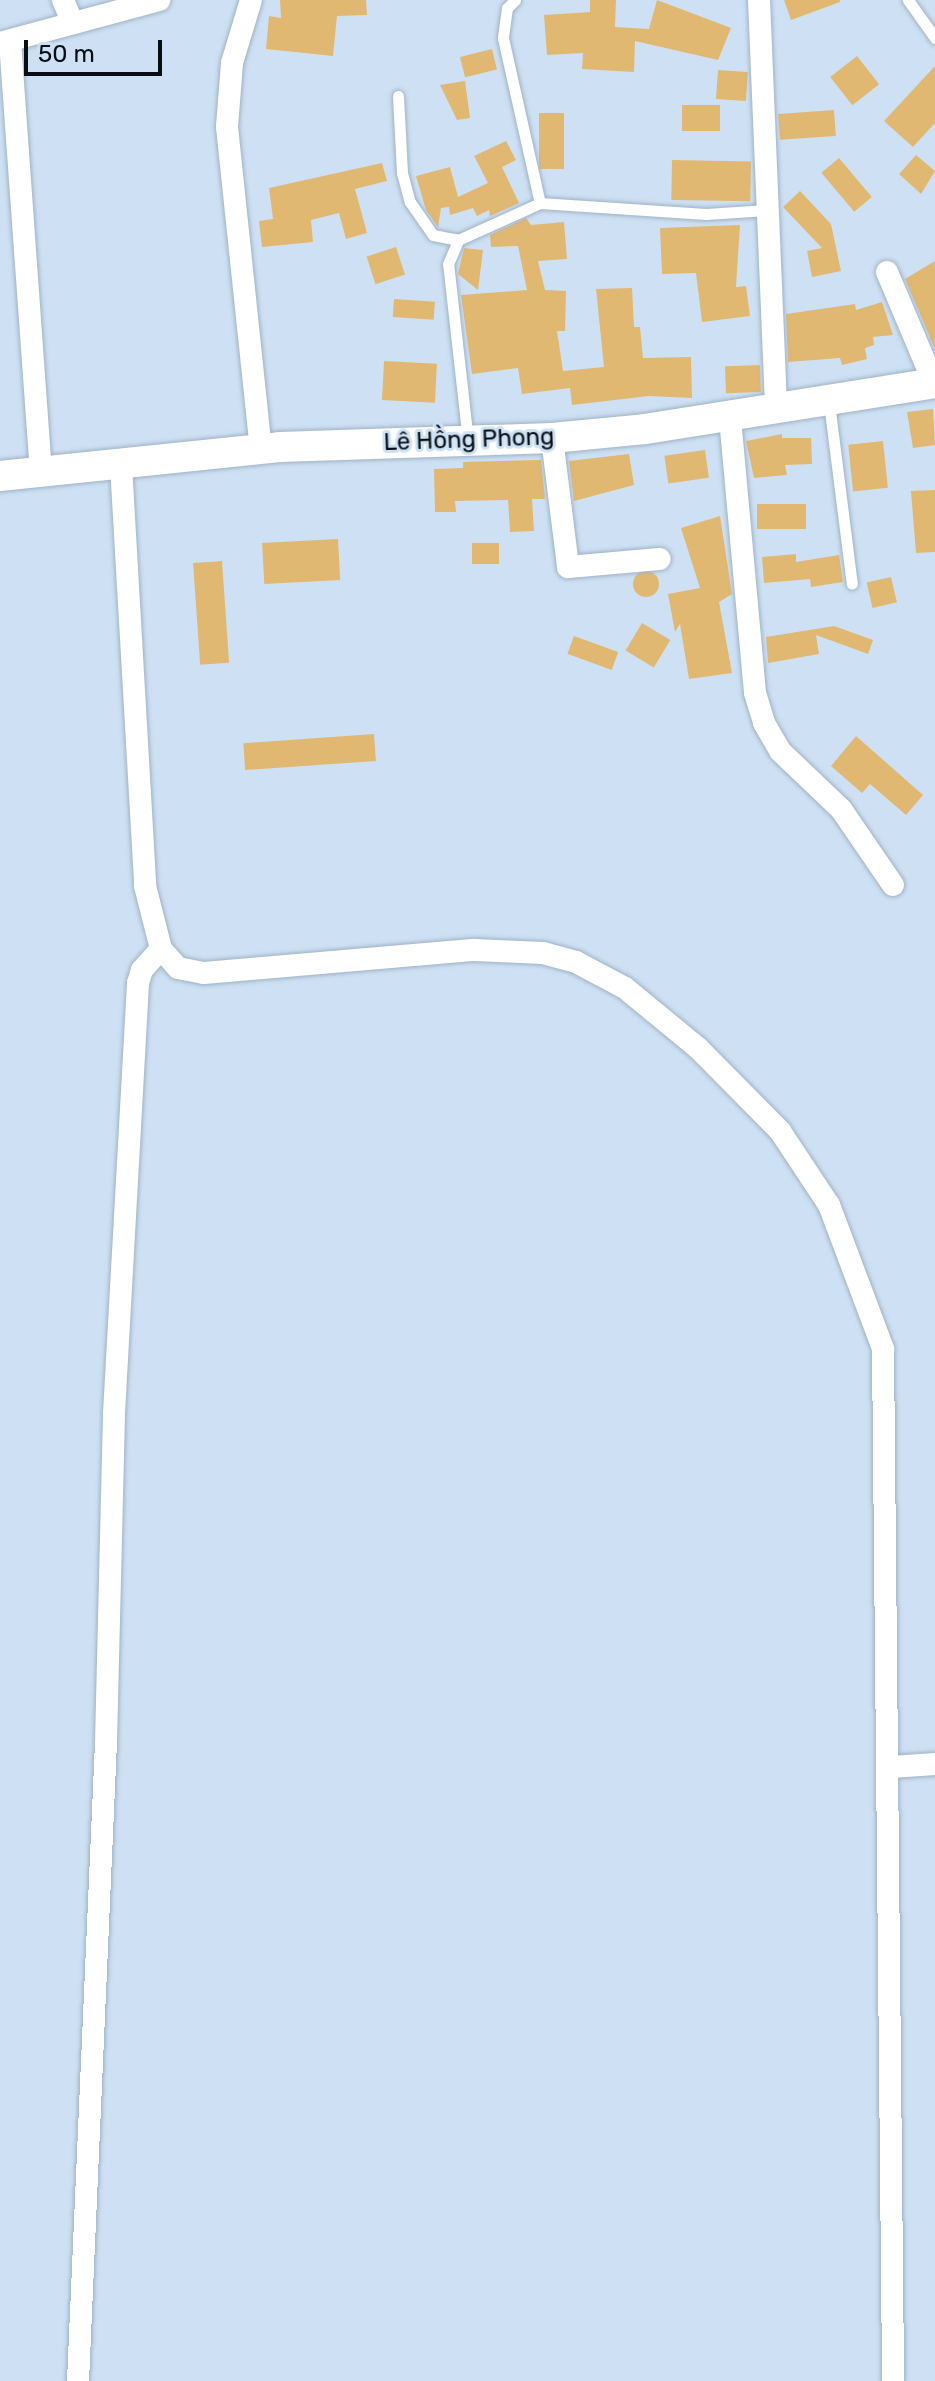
<!DOCTYPE html>
<meta charset="utf-8">
<style>
body{margin:0}
#map{position:relative;width:935px;height:2381px;overflow:hidden;background:#cee1f4;font-family:Rubik,sans-serif}
div>[style]{position:absolute}
[style*='--x']{left:calc(var(--x)*1px);top:calc(var(--y)*1px);width:calc(var(--w)*1px);rotate:calc(var(--a)*1deg)}
.building>*{inset:0;background:#e1b871;transform-origin:0 0}
.round{border-radius:50%}
.roads{filter:drop-shadow(0 0 2px #a0b2c5) drop-shadow(0 0 2px #a0b2c5)}
.lane>*{height:11px;margin:-5.5px;padding:0 5.5px;transform-origin:5.5px;border-radius:5.5px;background:#fff}
.street>*{height:22px;margin:-11px;padding:0 11px;transform-origin:11px;border-radius:11px;background:#fff}
.secondary>*{height:30px;margin:-15px;padding:0 15px;transform-origin:15px;border-radius:15px;background:#fff}
span{translate:-50% -50%;white-space:nowrap;text-align:center;line-height:1.15;-webkit-text-stroke:6px #cee1f4;paint-order:stroke}
.street-label{font-size:24px;color:#080e14}
.scale{position:absolute;left:24px;top:40px;width:138px;height:36px;box-sizing:border-box;border:4px solid #080e14;border-top:0;padding-left:10px;font-size:24px;line-height:28px;white-space:nowrap;color:#080e14;-webkit-text-stroke:6px #cee1f4;paint-order:stroke}
</style>
<div id="map">
<div class="building">
<div style="clip-path:polygon(280px 0,366px 0,367px 15px,337px 16px,333px 56px,266px 49px,269px 16px,281px 18px)"></div>
<div style="clip-path:polygon(590px 0,616px 0,615px 27px,649px 29px,657px 0,731px 28px,718px 60px,635px 41px,634px 72px,582px 69px,583px 53px,547px 55px,544px 15px,590px 12px)"></div>
<div style="clip-path:polygon(784px 0,840px 0,840px 2px,791px 20px)"></div>
<div style="left:492px;top:49px;width:21px;height:33px;rotate:76deg"></div>
<div style="left:857px;top:56px;width:36px;height:34px;rotate:52deg"></div>
<div style="clip-path:polygon(935px 66px,935px 123px,913px 147px,884px 121px)"></div>
<div style="left:718px;top:70px;width:30px;height:29px;rotate:4deg"></div>
<div style="clip-path:polygon(465px 81px,470px 118px,457px 120px,440px 85px)"></div>
<div style="left:682px;top:105px;width:38px;height:26px"></div>
<div style="left:834px;top:110px;width:26px;height:56px;rotate:86deg"></div>
<div style="left:539px;top:113px;width:25px;height:56px"></div>
<div style="clip-path:polygon(506px 141px,516px 160px,502px 167px,519px 203px,490px 216px,489px 210px,477px 216px,473px 208px,450px 215px,449px 207px,441px 208px,438px 227px,426px 210px,416px 176px,450px 167px,458px 197px,488px 183px,474px 156px)"></div>
<div style="clip-path:polygon(916px 155px,935px 171px,921px 194px,899px 174px)"></div>
<div style="left:839px;top:158px;width:51px;height:23px;rotate:50deg"></div>
<div style="left:672px;top:160px;width:79px;height:40px;rotate:1deg"></div>
<div style="clip-path:polygon(382px 163px,387px 181px,355px 189px,367px 233px,346px 239px,339px 213px,311px 220px,313px 242px,262px 247px,259px 221px,273px 219px,269px 188px)"></div>
<div style="clip-path:polygon(800px 191px,831px 224px,841px 271px,812px 277px,807px 251px,822px 248px,783px 207px)"></div>
<div style="clip-path:polygon(526px 218px,531px 225px,564px 222px,567px 259px,538px 261px,545px 290px,566px 291px,565px 331px,557px 331px,563px 371px,604px 367px,596px 289px,632px 288px,634px 327px,640px 327px,643px 358px,691px 357px,692px 398px,649px 396px,572px 405px,570px 388px,522px 394px,518px 368px,472px 374px,461px 295px,527px 290px,518px 246px,491px 247px,490px 235px)"></div>
<div style="clip-path:polygon(740px 225px,736px 287px,746px 286px,750px 316px,702px 322px,696px 273px,662px 274px,660px 228px)"></div>
<div style="left:396px;top:247px;width:29px;height:31px;rotate:72deg"></div>
<div style="clip-path:polygon(464px 248px,483px 250px,478px 290px,458px 274px)"></div>
<div style="clip-path:polygon(935px 261px,935px 349px,905px 279px)"></div>
<div style="left:394px;top:299px;width:41px;height:18px;rotate:4deg"></div>
<div style="clip-path:polygon(882px 302px,893px 335px,873px 337px,874px 345px,865px 348px,867px 359px,842px 365px,840px 358px,788px 362px,786px 314px,855px 304px,856px 310px)"></div>
<div style="left:384px;top:361px;width:53px;height:39px;rotate:3deg"></div>
<div style="left:760px;top:365px;width:27px;height:35px;rotate:88deg"></div>
<div style="clip-path:polygon(933px 409px,935px 445px,913px 448px,907px 412px)"></div>
<div style="clip-path:polygon(782px 434px,782px 438px,811px 438px,812px 464px,785px 465px,787px 475px,754px 478px,746px 441px)"></div>
<div style="left:883px;top:441px;width:47px;height:35px;rotate:84deg"></div>
<div style="left:705px;top:450px;width:28px;height:41px;rotate:82deg"></div>
<div style="clip-path:polygon(629px 454px,634px 485px,574px 501px,569px 461px)"></div>
<div style="clip-path:polygon(541px 460px,545px 499px,532px 499px,534px 531px,510px 532px,508px 500px,455px 501px,456px 512px,435px 512px,434px 469px,463px 468px,463px 462px)"></div>
<div style="clip-path:polygon(935px 490px,935px 552px,916px 553px,911px 491px)"></div>
<div style="left:757px;top:504px;width:49px;height:25px"></div>
<div style="clip-path:polygon(720px 516px,732px 594px,719px 602px,732px 673px,689px 679px,680px 624px,675px 632px,668px 594px,700px 588px,681px 528px)"></div>
<div style="left:338px;top:539px;width:41px;height:76px;rotate:87deg"></div>
<div style="left:472px;top:543px;width:27px;height:21px"></div>
<div style="clip-path:polygon(796px 554px,796px 562px,839px 555px,843px 582px,811px 587px,810px 579px,764px 583px,762px 557px)"></div>
<div style="left:222px;top:561px;width:102px;height:29px;rotate:86deg"></div>
<div class="round" style="left:633px;top:571px;width:26px;height:26px"></div>
<div style="left:891px;top:577px;width:26px;height:25px;rotate:77deg"></div>
<div style="left:642px;top:623px;width:33px;height:32px;rotate:31deg"></div>
<div style="clip-path:polygon(834px 626px,873px 640px,868px 654px,816px 635px,819px 654px,768px 663px,766px 637px)"></div>
<div style="left:574px;top:636px;width:47px;height:19px;rotate:20deg"></div>
<div style="left:374px;top:734px;width:27px;height:131px;rotate:86deg"></div>
<div style="clip-path:polygon(856px 736px,923px 795px,906px 815px,870px 784px,862px 793px,831px 766px)"></div>
</div>
<div class="roads">
<div class="lane">
<div style="--x:515;--y:0;--w:11;--a:135"></div>
<div style="--x:507;--y:8;--w:30;--a:98"></div>
<div style="--x:503;--y:38;--w:169;--a:77.4"></div>
<div style="--x:908;--y:0;--w:47;--a:54.6"></div>
<div style="--x:398;--y:96;--w:77;--a:87"></div>
<div style="--x:402;--y:173;--w:30;--a:75"></div>
<div style="--x:410;--y:202;--w:40;--a:55.1"></div>
<div style="--x:433;--y:235;--w:25;--a:11"></div>
<div style="--x:829;--y:403;--w:182;--a:82.8"></div>
<div style="--x:468;--y:441;--w:178;--a:-96.4"></div>
<div style="--x:448;--y:264;--w:26;--a:-67"></div>
<div style="--x:458;--y:240;--w:90;--a:-24.3"></div>
<div style="--x:540;--y:203;--w:166;--a:3.8"></div>
<div style="--x:706;--y:214;--w:61;--a:-3.8"></div>
</div>
<div class="street">
<div style="--x:63;--y:0;--w:23;--a:67"></div>
<div style="--x:251;--y:0;--w:66;--a:106.8"></div>
<div style="--x:232;--y:63;--w:64;--a:94.5"></div>
<div style="--x:227;--y:127;--w:324;--a:84"></div>
<div style="--x:759;--y:0;--w:411;--a:87.6"></div>
<div style="--x:10;--y:41;--w:433;--a:85.9"></div>
<div style="--x:0;--y:43;--w:165;--a:-15.1"></div>
<div style="--x:887;--y:272;--w:121;--a:67.1"></div>
<div style="--x:730;--y:418;--w:276;--a:84.8"></div>
<div style="--x:755;--y:693;--w:31;--a:73"></div>
<div style="--x:764;--y:723;--w:32;--a:60"></div>
<div style="--x:780;--y:751;--w:84;--a:43.6"></div>
<div style="--x:841;--y:809;--w:92;--a:55.6"></div>
<div style="--x:552;--y:438;--w:130;--a:82.9"></div>
<div style="--x:568;--y:567;--w:92;--a:-5"></div>
<div style="--x:121;--y:465;--w:422;--a:86.7"></div>
<div style="--x:145;--y:886;--w:65;--a:75.7"></div>
<div style="--x:161;--y:949;--w:25;--a:48"></div>
<div style="--x:178;--y:968;--w:26;--a:11"></div>
<div style="--x:204;--y:973;--w:272;--a:-4.9"></div>
<div style="--x:475;--y:950;--w:68;--a:2.5"></div>
<div style="--x:543;--y:953;--w:34;--a:15"></div>
<div style="--x:576;--y:962;--w:55;--a:28"></div>
<div style="--x:625;--y:988;--w:94;--a:39.4"></div>
<div style="--x:698;--y:1048;--w:117;--a:45.3"></div>
<div style="--x:780;--y:1131;--w:89;--a:56.5"></div>
<div style="--x:829;--y:1205;--w:154;--a:69.4"></div>
<div style="--x:883;--y:1349;--w:1032;--a:89.44"></div>
<div style="--x:891;--y:1767;--w:44;--a:-3.9"></div>
<div style="--x:78;--y:2381;--w:640;--a:-87.49"></div>
<div style="--x:106;--y:1742;--w:329;--a:-88.6"></div>
<div style="--x:114;--y:1413;--w:431;--a:-86.8"></div>
<div style="--x:138;--y:983;--w:14;--a:-73"></div>
<div style="--x:142;--y:970;--w:28;--a:-48"></div>
</div>
<div class="secondary">
<div style="--x:0;--y:476;--w:281;--a:-5.9"></div>
<div style="--x:280;--y:447;--w:272;--a:-1.9"></div>
<div style="--x:552;--y:438;--w:93;--a:-5.5"></div>
<div style="--x:645;--y:429;--w:294;--a:-9"></div>
</div>
</div>
<div class="street-label">
<span style="left:469px;top:440px;rotate:-2deg">Lê Hồng Phong</span>
</div>
<div class="scale">50 m</div>
</div>
